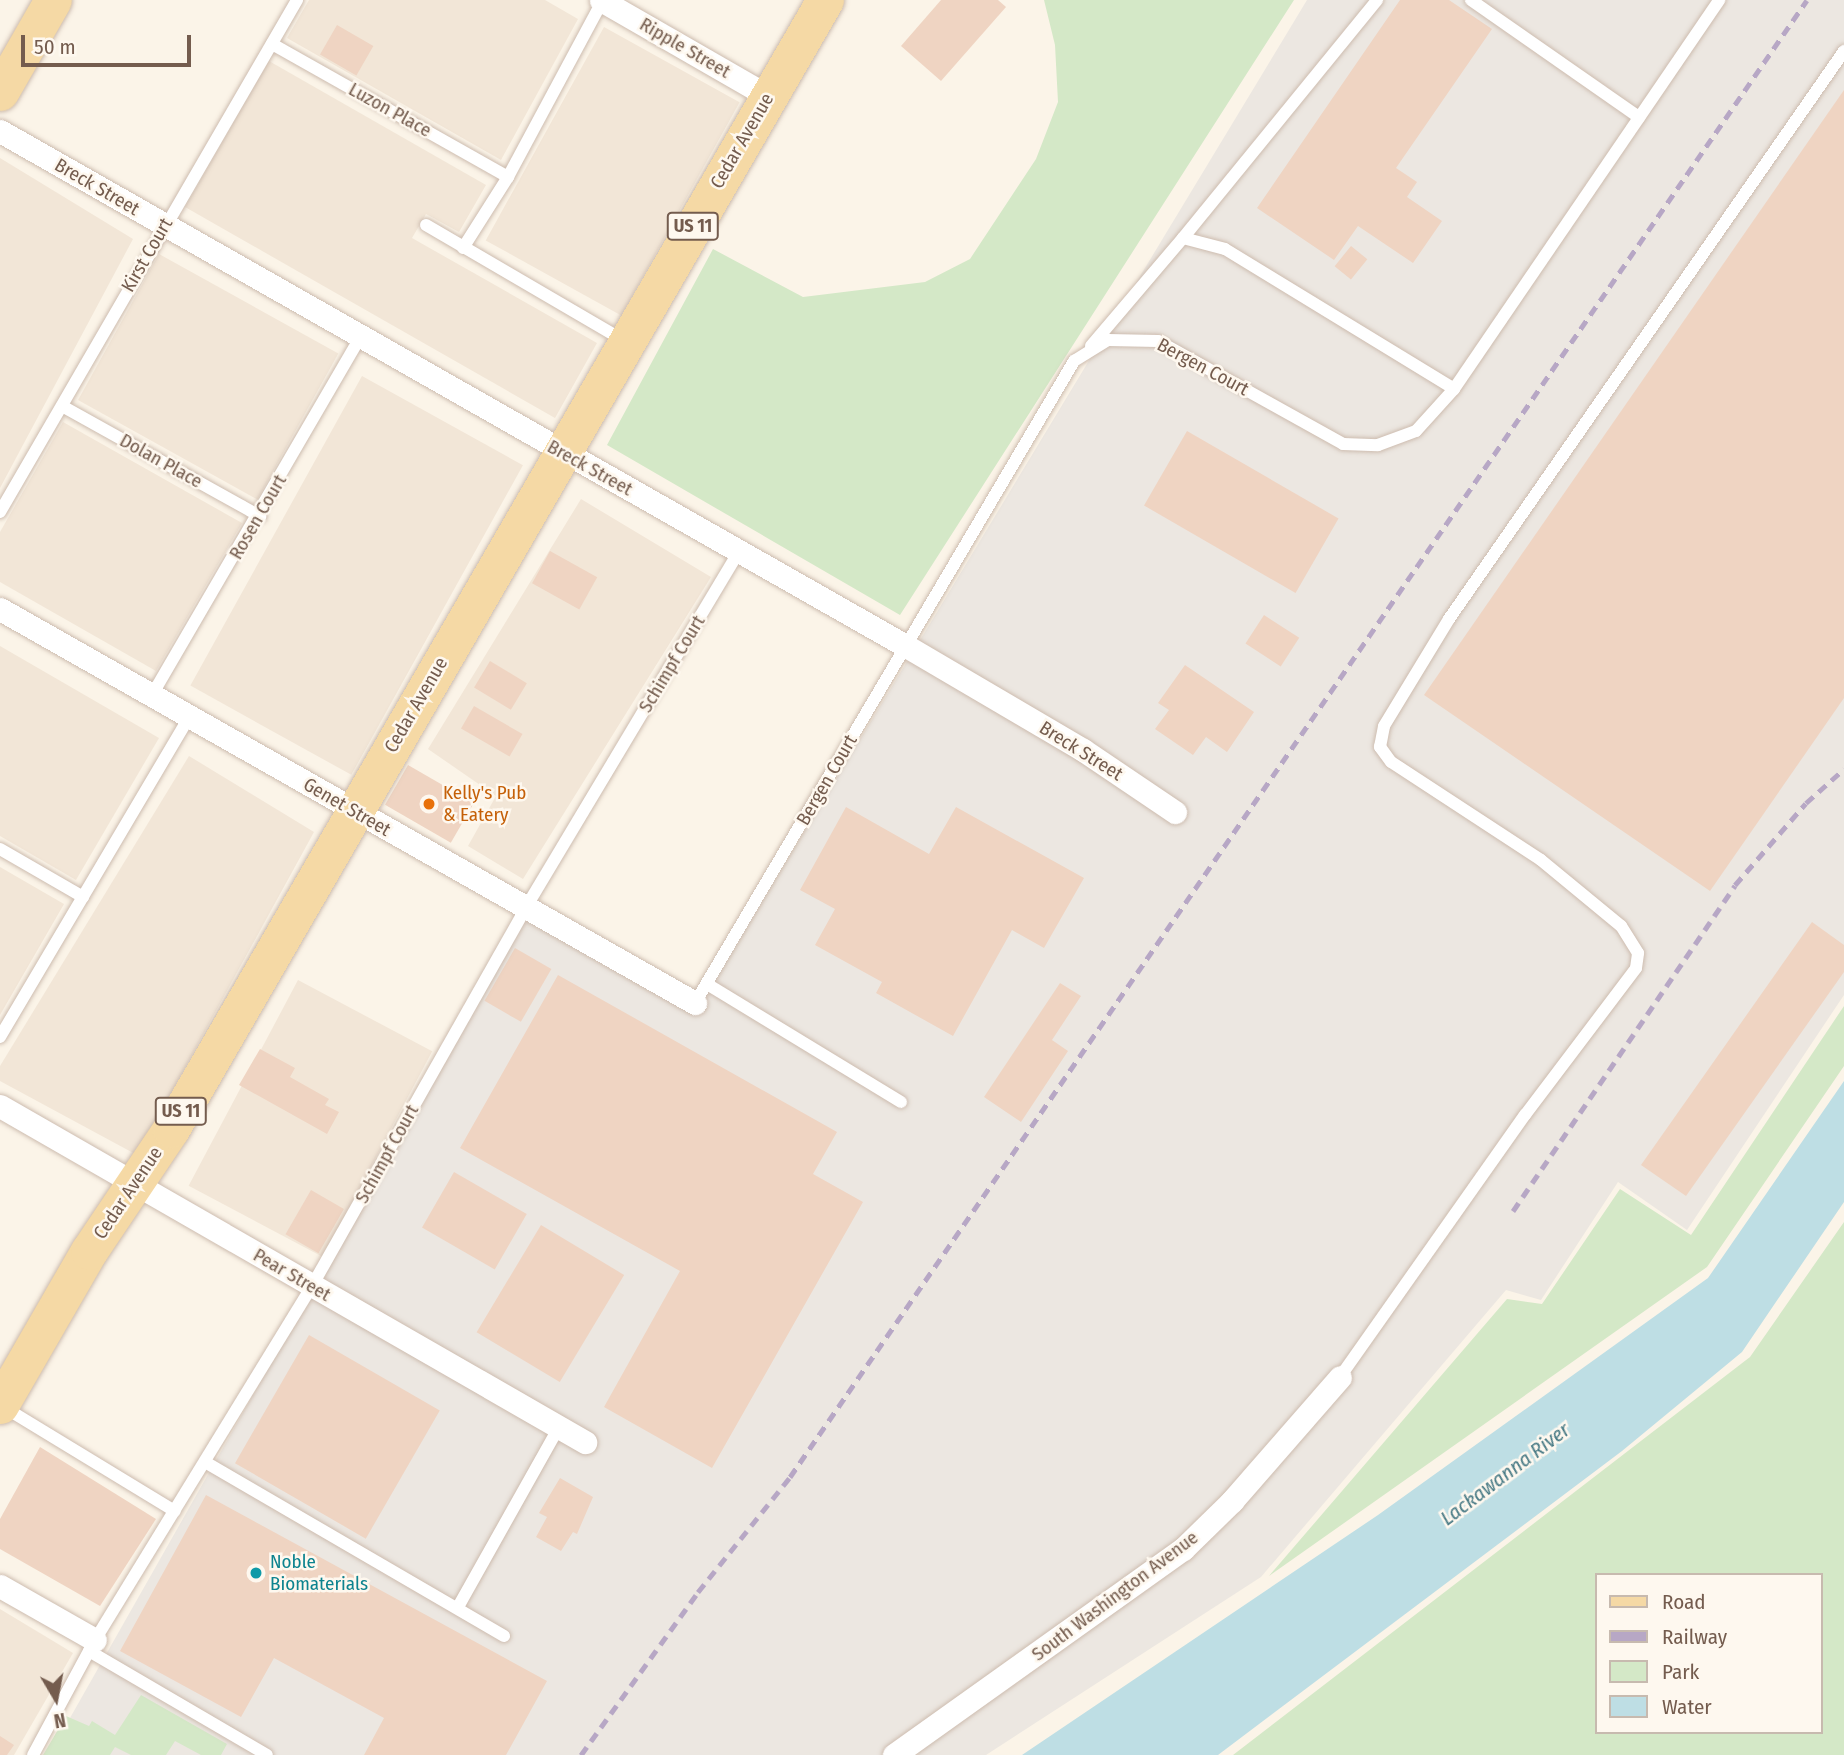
<!DOCTYPE html>
<style>
body{margin:0}
#map{position:relative;width:1844px;height:1755px;overflow:hidden;background:#fbf4e8;font-family:"Fira Sans Condensed",sans-serif}
div>[style]{position:absolute}
[style*='--x']{left:calc(var(--x)*1px);top:calc(var(--y)*1px);width:calc(var(--w)*1px);rotate:calc(var(--a)*1deg)}
.residential>*{inset:0;background:#f2e6d7;transform-origin:0 0}
.industrial>*{inset:0;background:#ece7e1}
.green>*{inset:0;background:#d4e8c7}
.water>*{inset:0;background:#bedee4}
.building>*{inset:0;background:#efd4c2;transform-origin:0 0}
.roads{filter:drop-shadow(0 0 2px #cdbcaf) drop-shadow(0 0 2px #cdbcaf)}
.service>*{height:12px;margin:-6px;padding:0 6px;transform-origin:6px;border-radius:6px;background:#fff}
.minor>*{height:23px;margin:-11.5px;padding:0 11.5px;transform-origin:11.5px;border-radius:11.5px;background:#fff}
.primary>*{height:37px;margin:-18.5px;padding:0 18.5px;transform-origin:18.5px;border-radius:18.5px;background:#f5d9a5}
.rail>*{height:5px;margin-top:-2.5px;transform-origin:0;background:repeating-linear-gradient(90deg,#b7a7c5 0 10px,transparent 0 17px)}
.dots>*{width:19px;height:19px;translate:-50% -50%;box-sizing:border-box;border:4px solid #fef8ef;border-radius:50%}
span{translate:-50% -50%;white-space:nowrap;text-align:center;line-height:1.15;-webkit-text-stroke:5px #fef8ef;paint-order:stroke}
.shield-label span{padding:2px 5px;background:#fef8ef;border:2px solid;border-radius:5px;-webkit-text-stroke-width:0}
.shield-label{font-size:18px;color:#745c4e;font-weight:700}
.street-label{font-size:19px;color:#745c4e}
.food-label{font-size:19px;color:#c56008}
.left{translate:0 -50%;text-align:left}
.culture-label{font-size:19px;color:#0d838f}
.water-label{font-size:21px;color:#487a85;font-style:italic}
.legend{position:absolute;left:1595px;top:1573px;width:228px;height:161px;box-sizing:border-box;background:#fef8ef;border:2px solid #c7baaf;margin:0;padding:9px 12px;list-style:none;font-size:21px;color:#745c4e}
.legend li{display:flex;align-items:center;gap:14px;height:35px}
.legend b{width:35px;border:2px solid #c7baaf}
.north{position:absolute;left:21px;top:1664px;width:70px;height:70px;-webkit-text-stroke:5px #fef8ef;paint-order:stroke;rotate:170deg;font-size:19px;font-weight:700;line-height:28px;text-align:center;color:#745c4e}
.north::after{content:'';display:block;margin:auto;width:24px;height:32px;background:#745c4e;clip-path:polygon(50% 0,100% 100%,50% 72%,0 100%)}
.scale{position:absolute;left:21px;top:35px;width:170px;height:32px;box-sizing:border-box;border:4px solid #745c4e;border-top:0;padding-left:9px;font-size:21px;line-height:24px;white-space:nowrap;color:#745c4e;-webkit-text-stroke:5px #fef8ef;paint-order:stroke}
</style>
<div id="map">
<div class="residential">
<div style="clip-path:polygon(309px 0,545px 0,578px 19px,501px 160px,287px 38px)"></div>
<div style="left:604px;top:27px;width:155px;height:244px;rotate:29deg"></div>
<div style="clip-path:polygon(269px 61px,486px 185px,459px 232px,426px 214px,412px 238px,597px 343px,555px 418px,185px 207px)"></div>
<div style="clip-path:polygon(0 158px,133px 239px,0 488px)"></div>
<div style="left:159px;top:254px;width:205px;height:167px;rotate:29deg"></div>
<div style="left:362px;top:376px;width:184px;height:354px;rotate:29deg"></div>
<div style="clip-path:polygon(63px 422px,242px 523px,156px 671px,0 582px,0 532px)"></div>
<div style="clip-path:polygon(581px 499px,711px 577px,523px 879px,468px 846px,496px 796px,428px 749px)"></div>
<div style="clip-path:polygon(0 646px,159px 738px,76px 880px,0 836px)"></div>
<div style="clip-path:polygon(189px 756px,314px 832px,137px 1155px,0 1081px,0 1066px)"></div>
<div style="clip-path:polygon(0 867px,64px 904px,0 1015px)"></div>
<div style="left:298px;top:980px;width:152px;height:233px;rotate:28deg"></div>
<div style="clip-path:polygon(0 1609px,73px 1653px,14px 1755px,0 1755px)"></div>
</div>
<div class="industrial">
<div style="clip-path:polygon(1307px 0,1844px 0,1844px 995px,1687px 1230px,1618px 1182px,1541px 1300px,1506px 1290px,1261px 1577px,986px 1755px,49px 1755px,528px 910px,697px 1009px)"></div>
</div>
<div class="green">
<div style="clip-path:polygon(1044px 0,1294px 0,900px 615px,607px 445px,713px 249px,803px 297px,925px 282px,970px 259px,1036px 159px,1058px 102px,1055px 45px)"></div>
<div style="clip-path:polygon(1844px 1006px,1844px 1066px,1707px 1267px,1269px 1576px,1507px 1299px,1542px 1304px,1620px 1189px,1691px 1235px)"></div>
<div style="clip-path:polygon(evenodd,1844px 1222px,1844px 1755px,1233px 1755px,1750px 1357px,1844px 1222px,1597px 1575px,1821px 1575px,1821px 1732px,1597px 1732px,1597px 1575px)"></div>
<div style="clip-path:polygon(141px 1695px,227px 1744px,221px 1755px,201px 1755px,175px 1741px,166px 1755px,131px 1755px,115px 1747px,110px 1755px,43px 1755px,66px 1716px,89px 1726px,92px 1721px,115px 1735px)"></div>
</div>
<div class="water">
<div style="clip-path:polygon(1844px 1081px,1844px 1202px,1742px 1352px,1622px 1451px,1218px 1755px,1022px 1755px,1378px 1515px,1708px 1278px)"></div>
</div>
<div class="building">
<div style="clip-path:polygon(941px 0,998px 0,1006px 7px,941px 81px,901px 46px)"></div>
<div style="clip-path:polygon(1400px 0,1449px 0,1492px 29px,1396px 168px,1417px 182px,1407px 197px,1442px 221px,1413px 263px,1358px 226px,1334px 260px,1257px 208px)"></div>
<div style="left:337px;top:25px;width:42px;height:34px;rotate:30deg"></div>
<div style="clip-path:polygon(1844px 90px,1844px 698px,1710px 891px,1424px 695px)"></div>
<div style="left:1351px;top:246px;width:21px;height:26px;rotate:39deg"></div>
<div style="left:1187px;top:431px;width:175px;height:86px;rotate:30deg"></div>
<div style="left:550px;top:551px;width:54px;height:37px;rotate:29deg"></div>
<div style="left:1264px;top:615px;width:42px;height:34px;rotate:33deg"></div>
<div style="left:490px;top:661px;width:43px;height:31px;rotate:31deg"></div>
<div style="clip-path:polygon(1185px 665px,1254px 712px,1227px 752px,1206px 737px,1193px 755px,1155px 729px,1169px 710px,1158px 703px)"></div>
<div style="left:474px;top:706px;width:56px;height:26px;rotate:30deg"></div>
<div style="left:408px;top:765px;width:76px;height:46px;rotate:30deg"></div>
<div style="clip-path:polygon(846px 807px,929px 854px,956px 807px,1084px 878px,1044px 948px,1012px 930px,953px 1036px,876px 993px,882px 982px,815px 945px,835px 909px,800px 890px)"></div>
<div style="clip-path:polygon(1812px 922px,1844px 945px,1844px 972px,1686px 1196px,1641px 1165px)"></div>
<div style="left:515px;top:948px;width:42px;height:61px;rotate:30deg"></div>
<div style="clip-path:polygon(558px 975px,837px 1132px,813px 1174px,863px 1202px,712px 1468px,604px 1407px,680px 1271px,460px 1148px)"></div>
<div style="clip-path:polygon(1060px 983px,1081px 996px,1052px 1040px,1068px 1051px,1021px 1122px,984px 1097px)"></div>
<div style="clip-path:polygon(260px 1049px,295px 1068px,290px 1077px,329px 1099px,325px 1105px,339px 1112px,327px 1134px,239px 1085px)"></div>
<div style="left:454px;top:1172px;width:84px;height:64px;rotate:30deg"></div>
<div style="left:311px;top:1190px;width:38px;height:51px;rotate:30deg"></div>
<div style="left:541px;top:1225px;width:97px;height:125px;rotate:31deg"></div>
<div style="left:309px;top:1335px;width:151px;height:148px;rotate:30deg"></div>
<div style="clip-path:polygon(40px 1447px,156px 1519px,100px 1606px,0 1549px,0 1519px)"></div>
<div style="clip-path:polygon(560px 1478px,593px 1497px,577px 1534px,573px 1532px,561px 1551px,536px 1537px,547px 1517px,539px 1513px)"></div>
<div style="clip-path:polygon(206px 1495px,547px 1681px,506px 1755px,364px 1755px,384px 1718px,274px 1658px,241px 1717px,120px 1651px)"></div>
<div style="clip-path:polygon(0 1736px,14px 1745px,7px 1755px,0 1755px)"></div>
</div>
<div class="roads">
<div class="service">
<div style="--x:1471;--y:0;--w:205;--a:34.9"></div>
<div style="--x:272;--y:44;--w:271;--a:29.4"></div>
<div style="--x:426;--y:225;--w:232;--a:30.3"></div>
<div style="--x:1183;--y:238;--w:307;--a:-50.8"></div>
<div style="--x:463;--y:248;--w:84;--a:-57.6"></div>
<div style="--x:508;--y:177;--w:201;--a:-61.8"></div>
<div style="--x:1091;--y:346;--w:142;--a:-49.6"></div>
<div style="--x:1183;--y:238;--w:43;--a:14.7"></div>
<div style="--x:1225;--y:249;--w:268;--a:31.4"></div>
<div style="--x:62;--y:406;--w:227;--a:29.1"></div>
<div style="--x:0;--y:512;--w:592;--a:-59.88"></div>
<div style="--x:152;--y:695;--w:414;--a:-59.8"></div>
<div style="--x:0;--y:849;--w:96;--a:30"></div>
<div style="--x:707;--y:984;--w:227;--a:31.3"></div>
<div style="--x:695;--y:1003;--w:746;--a:-59.44"></div>
<div style="--x:1074;--y:361;--w:40;--a:-32"></div>
<div style="--x:1108;--y:340;--w:50;--a:1.1"></div>
<div style="--x:1158;--y:341;--w:212;--a:29.1"></div>
<div style="--x:1343;--y:444;--w:35;--a:2"></div>
<div style="--x:1378;--y:445;--w:40;--a:-20.2"></div>
<div style="--x:1416;--y:431;--w:57;--a:-47.9"></div>
<div style="--x:1454;--y:389;--w:471;--a:-55.7"></div>
<div style="--x:0;--y:1037;--w:372;--a:-59.4"></div>
<div style="--x:1340;--y:1377;--w:321;--a:-54.8"></div>
<div style="--x:1525;--y:1115;--w:184;--a:-52.9"></div>
<div style="--x:1636;--y:968;--w:15;--a:-82"></div>
<div style="--x:1638;--y:953;--w:32;--a:-122"></div>
<div style="--x:1621;--y:926;--w:104;--a:-140.5"></div>
<div style="--x:1541;--y:860;--w:179;--a:-146.8"></div>
<div style="--x:1391;--y:762;--w:19;--a:-126"></div>
<div style="--x:1380;--y:747;--w:21;--a:-79"></div>
<div style="--x:1384;--y:726;--w:125;--a:-58.7"></div>
<div style="--x:1449;--y:619;--w:692;--a:-55.18"></div>
<div style="--x:2;--y:1406;--w:202;--a:31.3"></div>
<div style="--x:205;--y:1462;--w:346;--a:30.2"></div>
<div style="--x:458;--y:1607;--w:206;--a:-60.7"></div>
<div style="--x:89;--y:1651;--w:206;--a:30.3"></div>
<div style="--x:33;--y:1755;--w:131;--a:-61.7"></div>
<div style="--x:95;--y:1640;--w:415;--a:-58.5"></div>
<div style="--x:312;--y:1286;--w:433;--a:-60.5"></div>
<div style="--x:525;--y:909;--w:416;--a:-59.1"></div>
</div>
<div class="minor">
<div style="--x:601;--y:0;--w:193;--a:29.9"></div>
<div style="--x:0;--y:131;--w:1042;--a:29.62"></div>
<div style="--x:906;--y:646;--w:205;--a:30.4"></div>
<div style="--x:1083;--y:750;--w:111;--a:34"></div>
<div style="--x:0;--y:609;--w:799;--a:29.55"></div>
<div style="--x:0;--y:1106;--w:675;--a:29.87"></div>
<div style="--x:0;--y:1586;--w:109;--a:29.6"></div>
<div style="--x:894;--y:1755;--w:355;--a:-35.5"></div>
<div style="--x:1183;--y:1549;--w:69;--a:-44.4"></div>
<div style="--x:1232;--y:1501;--w:164;--a:-48.9"></div>
</div>
<div class="primary">
<div style="--x:0;--y:92;--w:106;--a:-60.1"></div>
<div style="--x:0;--y:1405;--w:178;--a:-60"></div>
<div style="--x:89;--y:1251;--w:147;--a:-56.1"></div>
<div style="--x:171;--y:1129;--w:1305;--a:-59.92"></div>
</div>
</div>
<div class="rail">
<div style="--x:1513;--y:1211;--w:394;--a:-55.7"></div>
<div style="--x:1735;--y:885;--w:108;--a:-49.1"></div>
<div style="--x:1806;--y:803;--w:51;--a:-41.8"></div>
<div style="--x:581;--y:1755;--w:201;--a:-54.3"></div>
<div style="--x:698;--y:1592;--w:147;--a:-51.3"></div>
<div style="--x:790;--y:1477;--w:1793;--a:-55.45"></div>
</div>
<div class="dots">
<div style="left:429px;top:804px;background:#e8710a"></div>
<div style="left:256px;top:1573px;background:#0f9aa8"></div>
</div>
<div class="shield-label">
<span style="left:693px;top:226px">US 11</span>
<span style="left:181px;top:1111px">US 11</span>
</div>
<div class="street-label">
<span style="left:685px;top:48px;rotate:30deg">Ripple Street</span>
<span style="left:390px;top:110px;rotate:29deg">Luzon Place</span>
<span style="left:742px;top:141px;rotate:-60deg">Cedar Avenue</span>
<span style="left:97px;top:187px;rotate:30deg">Breck Street</span>
<span style="left:147px;top:255px;rotate:-60deg">Kirst Court</span>
<span style="left:1203px;top:367px;rotate:28deg">Bergen Court</span>
<span style="left:161px;top:461px;rotate:29deg">Dolan Place</span>
<span style="left:590px;top:468px;rotate:29deg">Breck Street</span>
<span style="left:258px;top:517px;rotate:-60deg">Rosen Court</span>
<span style="left:672px;top:664px;rotate:-59deg">Schimpf Court</span>
<span style="left:416px;top:705px;rotate:-60deg">Cedar Avenue</span>
<span style="left:1081px;top:751px;rotate:32deg">Breck Street</span>
<span style="left:827px;top:780px;rotate:-60deg">Bergen Court</span>
<span style="left:347px;top:807px;rotate:30deg">Genet Street</span>
<span style="left:387px;top:1154px;rotate:-61deg">Schimpf Court</span>
<span style="left:128px;top:1193px;rotate:-56deg">Cedar Avenue</span>
<span style="left:292px;top:1275px;rotate:30deg">Pear Street</span>
<span style="left:1115px;top:1596px;rotate:-37deg">South Washington Avenue</span>
</div>
<div class="food-label">
<span class="left" style="left:443px;top:804px">Kelly's Pub<br>&amp; Eatery</span>
</div>
<div class="culture-label">
<span class="left" style="left:270px;top:1573px">Noble<br>Biomaterials</span>
</div>
<div class="water-label">
<span style="left:1505px;top:1474px;rotate:-37deg">Lackawanna River</span>
</div>
<ul class="legend">
<li><b style="height:9px;background:#f5d9a5"></b>Road</li>
<li><b style="height:9px;background:#b7a7c5"></b>Railway</li>
<li><b style="height:19px;background:#d4e8c7"></b>Park</li>
<li><b style="height:19px;background:#bedee4"></b>Water</li>
</ul>
<div class="north">N</div>
<div class="scale">50 m</div>
</div>
